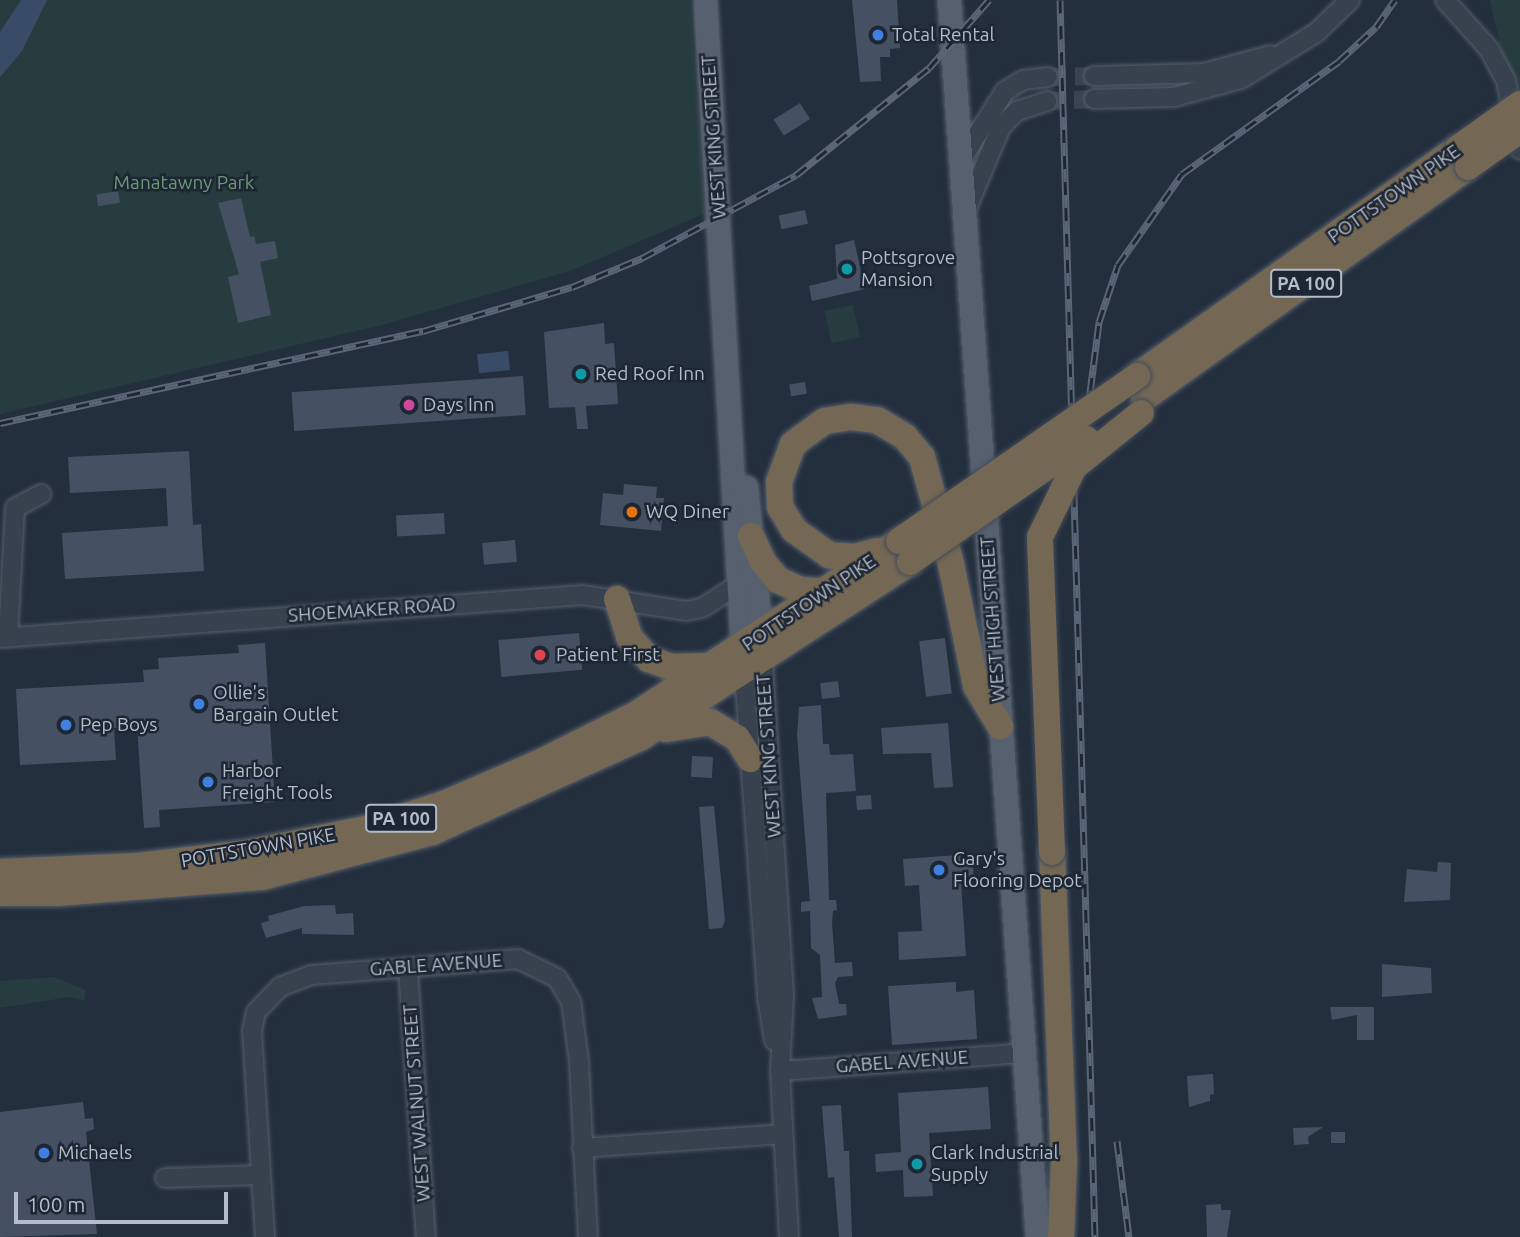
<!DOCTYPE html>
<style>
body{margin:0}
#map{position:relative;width:1520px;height:1237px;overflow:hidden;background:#242f3e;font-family:Ubuntu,sans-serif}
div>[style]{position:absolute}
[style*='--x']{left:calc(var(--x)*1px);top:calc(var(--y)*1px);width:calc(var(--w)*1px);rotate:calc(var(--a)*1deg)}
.green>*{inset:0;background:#263c3f;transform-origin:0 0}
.water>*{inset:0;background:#394c67;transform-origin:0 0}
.building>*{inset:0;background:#455162;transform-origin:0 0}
.minor-tunnel>*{height:18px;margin-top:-9px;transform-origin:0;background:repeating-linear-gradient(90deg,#3a4453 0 18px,transparent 0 27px)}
.roads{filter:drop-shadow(0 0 2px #565f6c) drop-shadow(0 0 2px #565f6c)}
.minor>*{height:18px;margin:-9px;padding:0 9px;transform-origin:9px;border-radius:9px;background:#38414e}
.major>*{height:23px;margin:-11.5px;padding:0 11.5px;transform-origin:11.5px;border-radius:11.5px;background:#56606e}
.highway>*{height:26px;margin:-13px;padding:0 13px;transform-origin:13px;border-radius:13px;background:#746855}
.rail>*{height:7px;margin-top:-3.5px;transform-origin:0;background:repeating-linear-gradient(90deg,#1d2633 0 13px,#5a6575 0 26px);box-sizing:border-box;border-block:2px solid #5a6575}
.bridges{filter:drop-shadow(0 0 2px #434c59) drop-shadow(0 0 2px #434c59)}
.highway-bridge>*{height:26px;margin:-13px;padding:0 13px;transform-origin:13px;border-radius:13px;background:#746855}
.dots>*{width:19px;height:19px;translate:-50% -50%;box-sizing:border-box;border:4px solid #1d2633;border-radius:50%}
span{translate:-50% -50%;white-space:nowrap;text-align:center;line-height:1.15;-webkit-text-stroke:5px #1d2633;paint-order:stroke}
.shield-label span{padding:2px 5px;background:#1d2633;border:2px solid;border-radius:5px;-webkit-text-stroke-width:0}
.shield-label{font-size:18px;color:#b4bcc9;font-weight:700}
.poi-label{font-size:19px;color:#b4bcc9}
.left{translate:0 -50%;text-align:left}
.street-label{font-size:19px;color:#b4bcc9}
.park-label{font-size:19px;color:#6b9a76}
.scale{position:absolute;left:14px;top:1192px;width:214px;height:32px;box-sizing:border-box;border:4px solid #b4bcc9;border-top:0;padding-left:9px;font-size:21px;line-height:24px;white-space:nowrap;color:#b4bcc9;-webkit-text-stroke:5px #1d2633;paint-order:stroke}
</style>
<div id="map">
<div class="green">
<div style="clip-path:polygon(0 0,690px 0,704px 214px,570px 271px,382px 325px,0 414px)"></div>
<div style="clip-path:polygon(1490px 0,1520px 0,1520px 137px)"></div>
<div style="left:853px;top:305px;width:33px;height:29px;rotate:78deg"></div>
<div style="clip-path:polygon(54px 977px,86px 990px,84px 1001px,70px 997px,0 1008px,0 981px)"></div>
</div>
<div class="water">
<div style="clip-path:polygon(21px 0,47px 0,22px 51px,0 77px,0 32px)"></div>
<div style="left:508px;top:351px;width:19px;height:31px;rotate:84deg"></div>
</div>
<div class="building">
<div style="clip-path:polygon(852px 0,897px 0,900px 48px,890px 49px,890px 57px,880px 57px,881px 81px,860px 82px)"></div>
<div style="left:800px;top:103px;width:19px;height:31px;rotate:58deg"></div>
<div style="left:118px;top:191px;width:12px;height:22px;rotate:81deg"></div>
<div style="clip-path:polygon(241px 198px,250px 237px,254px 236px,256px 244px,275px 241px,278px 258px,260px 262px,271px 315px,238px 323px,228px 277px,239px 274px,218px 203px)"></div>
<div style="left:805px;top:210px;width:14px;height:27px;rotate:78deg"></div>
<div style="clip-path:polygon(854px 240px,865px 289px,812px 301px,809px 286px,837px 279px,835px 245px)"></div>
<div style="clip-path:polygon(604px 323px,605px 344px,614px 343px,618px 404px,586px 406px,588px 429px,577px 429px,575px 407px,549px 408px,544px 332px)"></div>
<div style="left:523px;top:376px;width:39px;height:232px;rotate:86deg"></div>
<div style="left:805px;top:382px;width:12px;height:16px;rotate:81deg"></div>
<div style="clip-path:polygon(189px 451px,193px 525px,201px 524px,204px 571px,65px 579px,62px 533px,168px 526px,166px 488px,70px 493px,68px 457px)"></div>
<div style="clip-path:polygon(624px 484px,657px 487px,656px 498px,664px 498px,661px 531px,600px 525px,603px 493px,623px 495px)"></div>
<div style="left:444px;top:513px;width:21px;height:48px;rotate:87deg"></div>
<div style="left:515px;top:540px;width:22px;height:33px;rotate:85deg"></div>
<div style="left:579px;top:633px;width:37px;height:81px;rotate:85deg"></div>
<div style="left:945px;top:638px;width:56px;height:26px;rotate:83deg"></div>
<div style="clip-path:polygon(265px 643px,275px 802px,159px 810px,160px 827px,144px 828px,137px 727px,114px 728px,116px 760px,20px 765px,16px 689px,144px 682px,143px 670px,159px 669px,158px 658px,239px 653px,238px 645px)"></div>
<div style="left:838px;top:681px;width:16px;height:18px;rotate:83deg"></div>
<div style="clip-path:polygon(821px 705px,823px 744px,829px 744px,830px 755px,853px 754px,856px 791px,826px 793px,829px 900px,836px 900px,837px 910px,833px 911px,832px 923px,835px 963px,852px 962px,853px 976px,838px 977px,835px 983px,839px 1004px,846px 1004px,847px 1015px,818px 1019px,812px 998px,822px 997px,820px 955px,811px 948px,810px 911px,801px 912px,801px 902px,810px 901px,797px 735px,799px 707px)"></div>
<div style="clip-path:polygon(948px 723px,953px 787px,934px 788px,931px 753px,883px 754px,881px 728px)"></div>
<div style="left:713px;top:757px;width:21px;height:21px;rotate:93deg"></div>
<div style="left:871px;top:795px;width:14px;height:15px;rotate:86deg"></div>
<div style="clip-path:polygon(714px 806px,725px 921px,722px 928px,709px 929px,699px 807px)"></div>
<div style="clip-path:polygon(972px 854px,974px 881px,961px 882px,966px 956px,899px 960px,898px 932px,922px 931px,919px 885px,905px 886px,903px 859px)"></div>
<div style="clip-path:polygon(1438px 862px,1451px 863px,1450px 900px,1404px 902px,1407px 869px,1437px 872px)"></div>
<div style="clip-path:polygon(335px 905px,336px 914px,353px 913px,354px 935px,302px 934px,302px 928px,266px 938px,261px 923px,269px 921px,268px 916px,304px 906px)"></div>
<div style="clip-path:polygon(1382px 964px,1431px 968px,1432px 993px,1382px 997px)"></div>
<div style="clip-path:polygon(956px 982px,956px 992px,974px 990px,977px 1039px,892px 1045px,888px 986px)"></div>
<div style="clip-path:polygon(1330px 1007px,1374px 1007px,1374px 1040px,1357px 1040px,1357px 1015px,1332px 1020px)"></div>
<div style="clip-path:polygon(1213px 1074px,1214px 1094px,1210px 1095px,1210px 1101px,1189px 1107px,1187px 1076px)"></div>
<div style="clip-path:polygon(988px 1087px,991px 1129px,929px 1133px,933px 1196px,904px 1197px,903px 1170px,876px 1172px,875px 1154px,901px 1152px,898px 1093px)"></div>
<div style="clip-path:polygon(83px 1102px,85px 1119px,93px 1118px,94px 1129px,86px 1132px,97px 1234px,0 1237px,0 1112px)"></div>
<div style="clip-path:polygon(841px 1105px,844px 1151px,849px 1151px,852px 1237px,839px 1237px,834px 1177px,828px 1178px,824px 1133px,822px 1106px)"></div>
<div style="clip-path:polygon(1323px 1127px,1308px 1137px,1309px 1144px,1294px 1145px,1293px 1128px)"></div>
<div style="left:1331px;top:1132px;width:14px;height:11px"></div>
<div style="clip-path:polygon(1221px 1204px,1221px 1210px,1231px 1210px,1227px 1237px,1207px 1237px,1206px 1205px)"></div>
</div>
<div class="minor-tunnel">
<div style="--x:1048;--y:77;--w:46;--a:-1.2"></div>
<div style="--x:1047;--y:101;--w:47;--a:-2.4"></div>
</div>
<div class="roads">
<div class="minor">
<div style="--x:1445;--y:0;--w:66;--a:48.1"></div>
<div style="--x:1489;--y:49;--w:36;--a:62"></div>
<div style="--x:1506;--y:81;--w:70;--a:78.5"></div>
<div style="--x:1094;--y:76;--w:110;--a:-1.6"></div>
<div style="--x:1204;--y:73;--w:68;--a:-15.3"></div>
<div style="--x:1094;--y:99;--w:80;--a:-1.4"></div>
<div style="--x:1174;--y:97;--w:69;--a:-15"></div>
<div style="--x:1241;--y:79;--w:89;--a:-31.7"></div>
<div style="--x:1317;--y:32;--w:46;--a:-44.1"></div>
<div style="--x:961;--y:160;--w:82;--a:-57.5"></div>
<div style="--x:1005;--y:91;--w:21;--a:-31"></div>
<div style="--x:1023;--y:80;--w:25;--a:-7"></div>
<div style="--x:965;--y:213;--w:93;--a:-67.3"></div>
<div style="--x:1001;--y:127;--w:23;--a:-45"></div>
<div style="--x:1017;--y:111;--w:32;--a:-18"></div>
<div style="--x:8;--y:637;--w:129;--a:-86.9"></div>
<div style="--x:15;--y:508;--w:30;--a:-28"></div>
<div style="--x:0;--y:638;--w:585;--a:-4.22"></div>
<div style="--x:583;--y:595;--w:104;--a:8.8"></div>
<div style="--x:686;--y:611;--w:16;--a:-11"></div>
<div style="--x:702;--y:608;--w:40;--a:-32.9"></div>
<div style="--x:763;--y:661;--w:335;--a:86.4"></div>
<div style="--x:784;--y:995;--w:76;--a:93"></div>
<div style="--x:780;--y:1071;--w:166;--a:86.9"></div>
<div style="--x:744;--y:673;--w:325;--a:85.9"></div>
<div style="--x:767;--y:997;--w:44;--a:80.8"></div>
<div style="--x:408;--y:969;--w:269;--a:86.2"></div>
<div style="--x:780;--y:1071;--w:245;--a:-4.2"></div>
<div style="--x:582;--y:1148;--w:200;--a:-4"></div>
<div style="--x:165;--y:1178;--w:95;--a:-1.8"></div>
<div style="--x:265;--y:1237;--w:206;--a:-93.6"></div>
<div style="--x:252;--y:1031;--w:19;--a:-78"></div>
<div style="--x:256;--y:1012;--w:35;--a:-46"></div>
<div style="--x:280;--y:987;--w:33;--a:-21"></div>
<div style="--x:311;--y:975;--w:208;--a:-4.4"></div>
<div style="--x:518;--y:959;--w:43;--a:26"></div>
<div style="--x:557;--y:978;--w:27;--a:59"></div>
<div style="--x:571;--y:1001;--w:62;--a:82.5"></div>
<div style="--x:579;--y:1062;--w:175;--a:87.1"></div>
</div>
<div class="major">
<div style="--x:705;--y:0;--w:662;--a:86.71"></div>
<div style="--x:949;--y:0;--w:1240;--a:85.93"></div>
<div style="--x:746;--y:487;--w:161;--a:84.3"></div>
</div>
<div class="highway">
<div style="--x:1137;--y:376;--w:394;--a:-35.4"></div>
<div style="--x:1144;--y:398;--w:398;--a:-35.5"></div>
<div style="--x:751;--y:536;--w:29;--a:65"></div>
<div style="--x:763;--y:562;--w:23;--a:50"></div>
<div style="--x:778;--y:580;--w:24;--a:24"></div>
<div style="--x:800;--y:590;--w:26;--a:4"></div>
<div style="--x:877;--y:551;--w:23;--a:165"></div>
<div style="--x:855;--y:557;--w:26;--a:-176"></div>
<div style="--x:829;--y:555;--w:43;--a:-144.5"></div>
<div style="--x:794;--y:530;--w:27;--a:-121"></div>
<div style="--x:780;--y:507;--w:25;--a:-92"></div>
<div style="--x:779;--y:482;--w:40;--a:-69.8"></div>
<div style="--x:793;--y:444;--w:39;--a:-36"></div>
<div style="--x:825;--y:421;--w:26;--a:-9"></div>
<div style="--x:851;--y:417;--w:26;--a:7"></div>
<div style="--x:877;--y:420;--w:33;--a:31"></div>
<div style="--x:905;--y:437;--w:26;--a:50"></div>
<div style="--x:922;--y:457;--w:111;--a:74.8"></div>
<div style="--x:951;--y:564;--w:125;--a:78.4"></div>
<div style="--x:976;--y:686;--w:47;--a:59"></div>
<div style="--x:617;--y:599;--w:40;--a:72"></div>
<div style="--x:629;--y:637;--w:30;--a:48"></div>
<div style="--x:649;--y:659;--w:23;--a:20"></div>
<div style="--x:671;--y:667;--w:40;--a:-1.4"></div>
<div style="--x:666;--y:729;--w:45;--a:-9"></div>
<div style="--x:710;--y:722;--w:31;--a:31"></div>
<div style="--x:737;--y:738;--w:25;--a:58"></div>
<div style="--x:1052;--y:852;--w:308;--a:87.8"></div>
<div style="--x:1064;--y:1160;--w:77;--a:92.2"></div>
<div style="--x:0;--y:872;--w:138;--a:-2.5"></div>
<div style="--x:138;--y:866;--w:110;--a:-6.8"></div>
<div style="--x:247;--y:853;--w:121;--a:-11.4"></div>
<div style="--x:366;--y:829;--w:82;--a:-17.8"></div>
<div style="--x:444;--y:804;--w:101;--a:-23.3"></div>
<div style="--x:537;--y:764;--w:112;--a:-26.6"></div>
<div style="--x:637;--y:714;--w:314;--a:-33.4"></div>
<div style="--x:0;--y:893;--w:57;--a:0"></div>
<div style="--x:57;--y:893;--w:206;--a:-4.5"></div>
<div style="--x:262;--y:877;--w:176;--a:-14.8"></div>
<div style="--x:432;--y:832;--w:230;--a:-24.4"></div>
<div style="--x:641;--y:737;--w:321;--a:-33"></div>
</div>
</div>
<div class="rail">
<div style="--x:1060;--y:0;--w:1237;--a:88.38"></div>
<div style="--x:1087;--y:416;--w:95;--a:-82.7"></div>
<div style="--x:1099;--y:322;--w:60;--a:-71.6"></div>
<div style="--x:1118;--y:265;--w:111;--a:-54.9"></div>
<div style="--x:1182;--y:174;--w:193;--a:-35.7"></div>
<div style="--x:1339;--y:61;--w:50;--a:-42.6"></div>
<div style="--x:1376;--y:27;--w:33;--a:-55"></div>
<div style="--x:0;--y:423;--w:433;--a:-12.3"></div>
<div style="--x:423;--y:331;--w:155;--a:-16.5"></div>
<div style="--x:572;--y:287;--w:76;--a:-22.5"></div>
<div style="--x:642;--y:258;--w:175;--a:-28.3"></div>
<div style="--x:796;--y:175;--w:171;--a:-38.8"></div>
<div style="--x:929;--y:68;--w:91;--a:-48.6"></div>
<div style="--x:1117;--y:1141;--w:97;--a:82.9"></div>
</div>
<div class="bridges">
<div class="highway-bridge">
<div style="--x:1458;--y:148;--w:76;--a:-35.4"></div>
<div style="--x:1468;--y:167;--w:64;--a:-35.4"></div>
<div style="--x:899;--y:541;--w:290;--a:-34.7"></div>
<div style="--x:910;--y:562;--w:215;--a:-34.9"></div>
<div style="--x:1052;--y:852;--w:315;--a:-92.2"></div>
<div style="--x:1040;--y:537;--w:78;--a:-64.1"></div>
<div style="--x:1074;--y:467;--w:86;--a:-38.9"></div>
</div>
</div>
<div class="dots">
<div style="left:878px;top:35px;background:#3f7fe0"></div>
<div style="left:847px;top:269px;background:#0f9aa8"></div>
<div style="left:581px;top:374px;background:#0f9aa8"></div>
<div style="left:409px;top:405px;background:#d1479c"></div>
<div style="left:632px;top:512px;background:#e8710a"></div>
<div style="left:540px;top:655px;background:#e0444e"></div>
<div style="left:199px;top:704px;background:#3f7fe0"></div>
<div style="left:66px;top:725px;background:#3f7fe0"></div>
<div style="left:208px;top:782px;background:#3f7fe0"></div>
<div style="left:939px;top:870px;background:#3f7fe0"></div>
<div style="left:44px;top:1153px;background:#3f7fe0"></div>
<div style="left:917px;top:1164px;background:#0f9aa8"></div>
</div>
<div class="shield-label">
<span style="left:1306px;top:283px">PA 100</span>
<span style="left:401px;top:818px">PA 100</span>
</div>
<div class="poi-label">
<span class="left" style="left:892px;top:35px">Total Rental</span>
<span class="left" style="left:861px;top:269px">Pottsgrove<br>Mansion</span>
<span class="left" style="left:595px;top:374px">Red Roof Inn</span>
<span class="left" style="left:423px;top:405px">Days Inn</span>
<span class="left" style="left:646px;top:512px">WQ Diner</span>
<span class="left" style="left:556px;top:655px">Patient First</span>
<span class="left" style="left:213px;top:704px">Ollie's<br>Bargain Outlet</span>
<span class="left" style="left:80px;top:725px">Pep Boys</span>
<span class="left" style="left:222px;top:782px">Harbor<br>Freight Tools</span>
<span class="left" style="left:953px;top:870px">Gary's<br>Flooring Depot</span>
<span class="left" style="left:58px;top:1153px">Michaels</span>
<span class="left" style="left:931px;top:1164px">Clark Industrial<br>Supply</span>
</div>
<div class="street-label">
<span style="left:714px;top:137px;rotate:-94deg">WEST KING STREET</span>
<span style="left:1394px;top:194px;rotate:-35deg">POTTSTOWN PIKE</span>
<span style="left:809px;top:603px;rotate:-34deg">POTTSTOWN PIKE</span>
<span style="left:372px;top:610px;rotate:-4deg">SHOEMAKER ROAD</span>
<span style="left:993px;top:619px;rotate:-94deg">WEST HIGH STREET</span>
<span style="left:769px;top:756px;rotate:-94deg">WEST KING STREET</span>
<span style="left:258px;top:848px;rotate:-10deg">POTTSTOWN PIKE</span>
<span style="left:436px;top:965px;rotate:-4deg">GABLE AVENUE</span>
<span style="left:902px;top:1062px;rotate:-4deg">GABEL AVENUE</span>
<span style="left:417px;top:1103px;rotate:-94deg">WEST WALNUT STREET</span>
</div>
<div class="park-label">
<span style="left:184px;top:183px">Manatawny Park</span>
</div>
<div class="scale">100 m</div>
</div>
